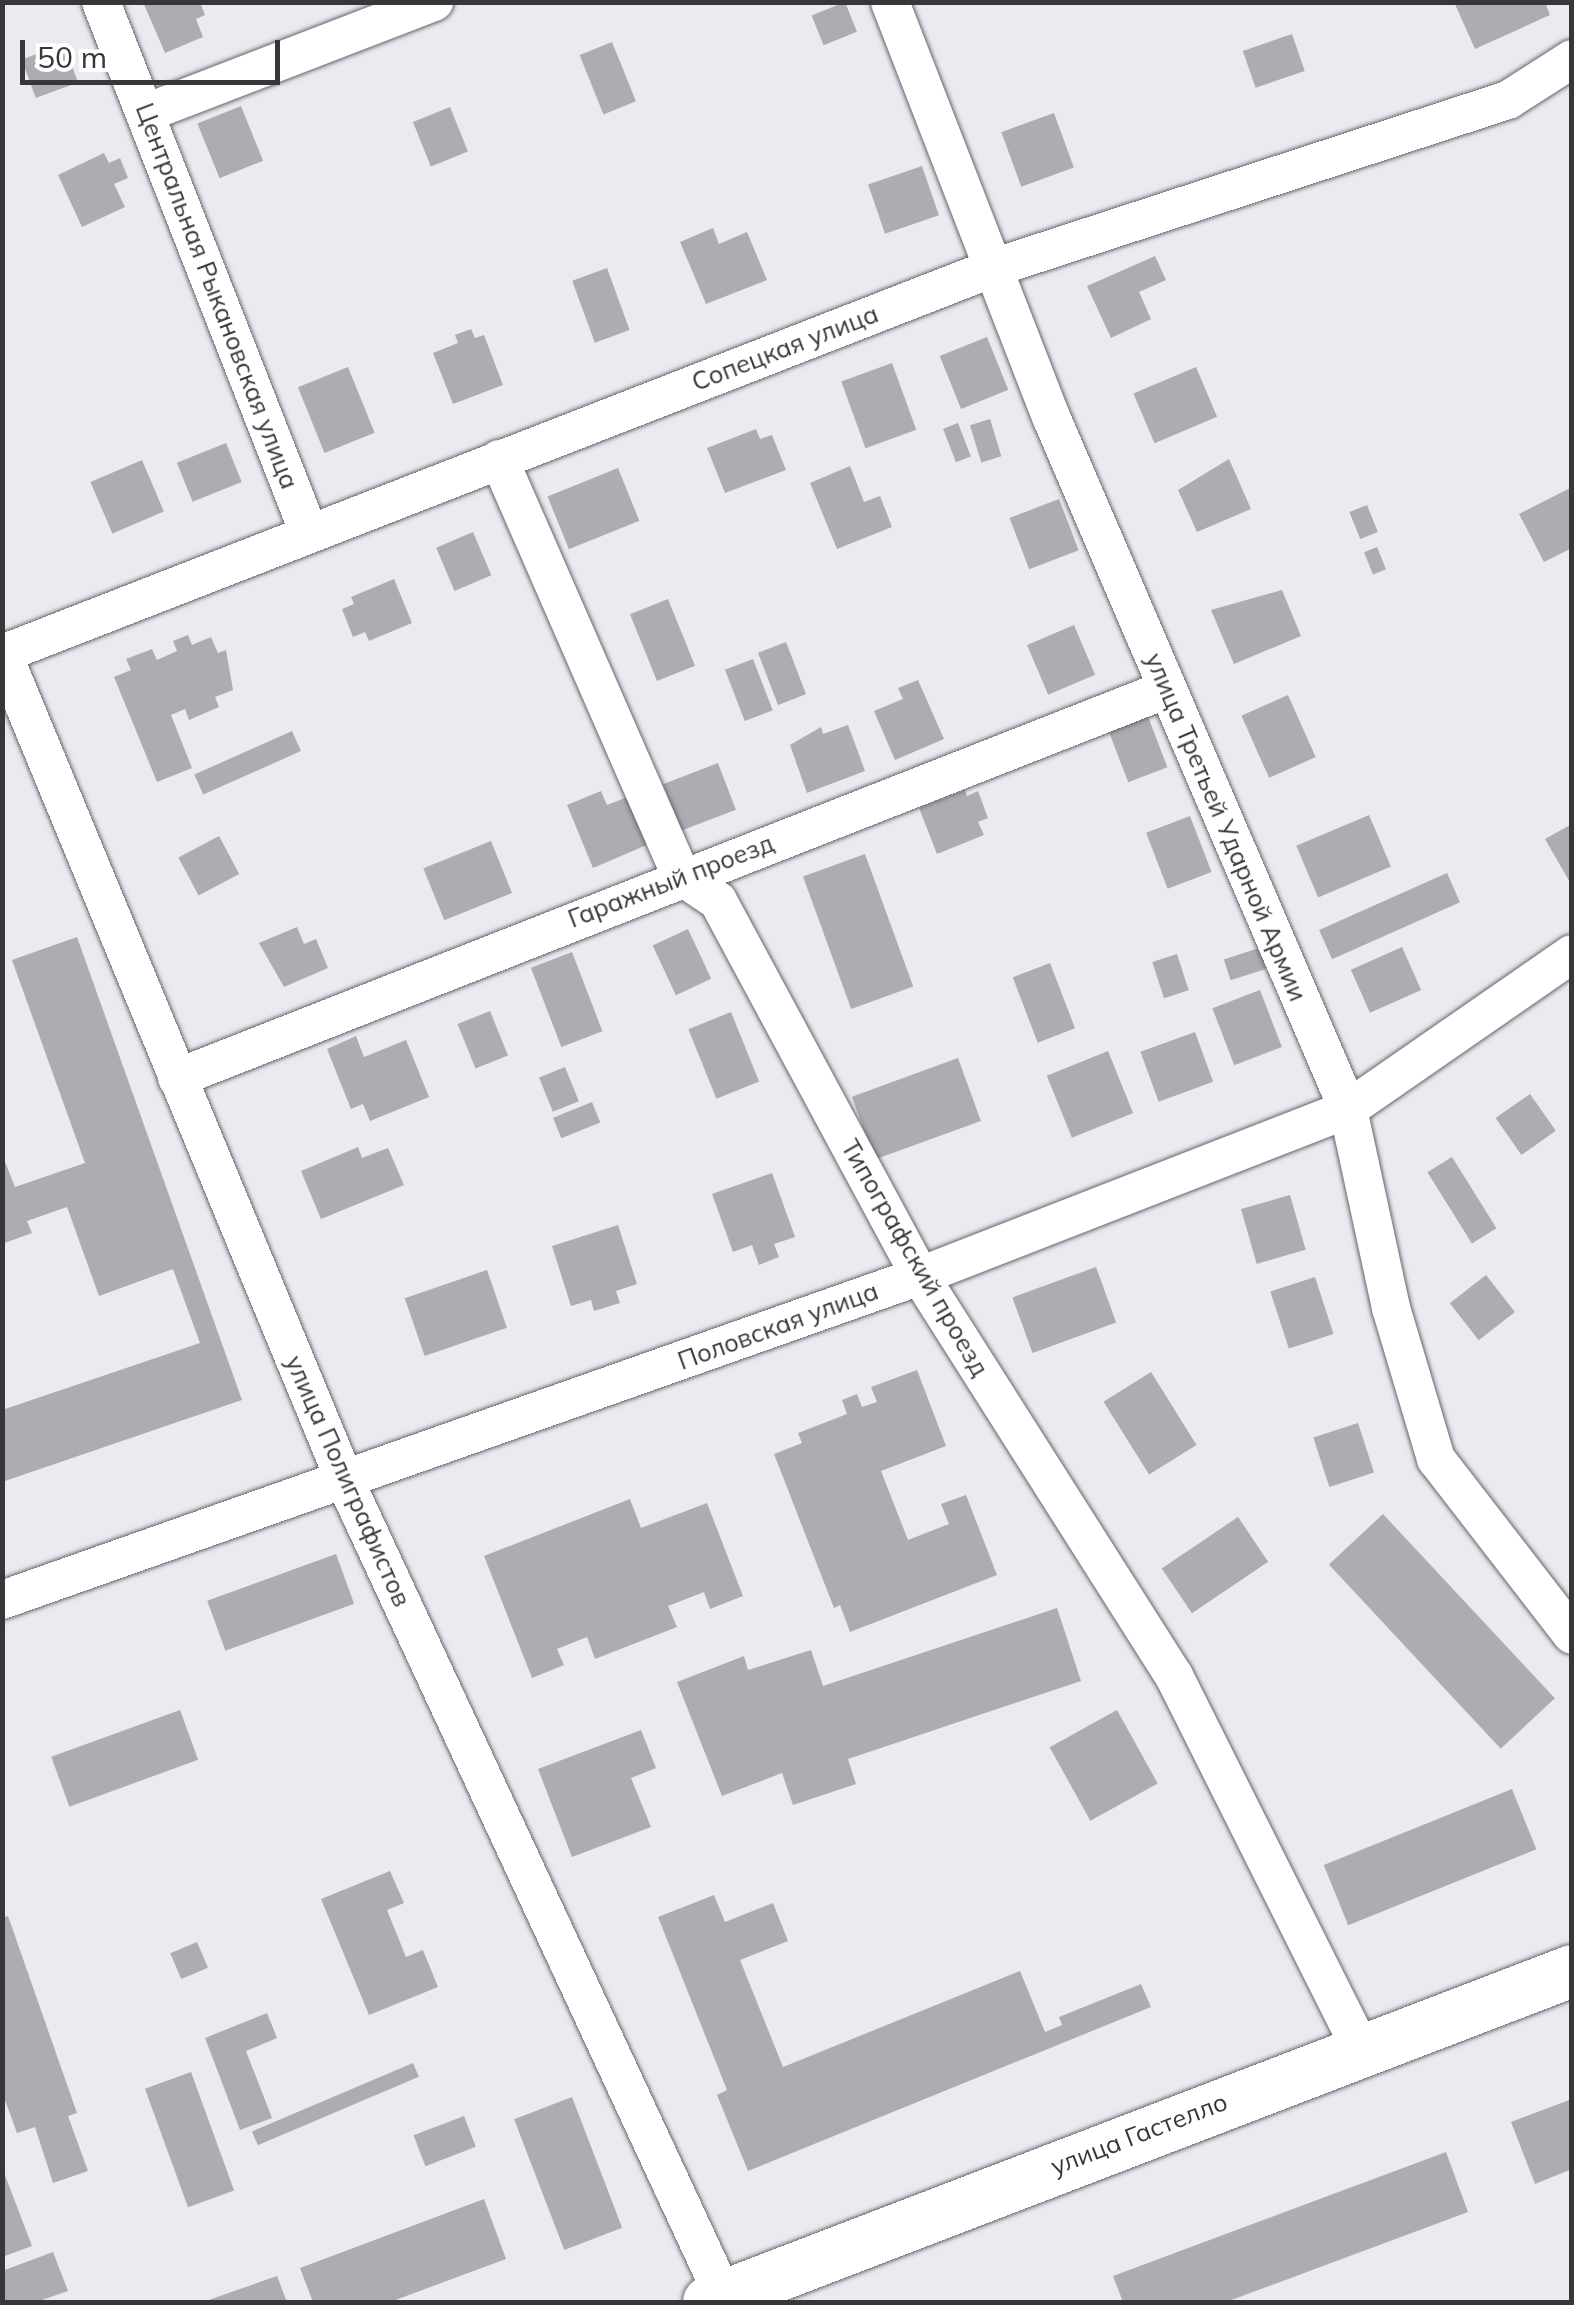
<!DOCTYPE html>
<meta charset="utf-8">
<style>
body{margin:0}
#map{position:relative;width:1574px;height:2305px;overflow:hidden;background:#eaebf1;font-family:Mulish,sans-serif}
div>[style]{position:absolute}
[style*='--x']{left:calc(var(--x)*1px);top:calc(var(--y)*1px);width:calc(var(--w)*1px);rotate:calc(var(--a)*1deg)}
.building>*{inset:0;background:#acadb3;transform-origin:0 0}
.roads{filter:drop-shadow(0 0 2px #64656b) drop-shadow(0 0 2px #64656b)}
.minor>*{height:38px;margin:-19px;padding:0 19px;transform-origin:19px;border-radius:19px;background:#fff}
.secondary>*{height:52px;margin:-26px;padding:0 26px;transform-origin:26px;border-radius:26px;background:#fff}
span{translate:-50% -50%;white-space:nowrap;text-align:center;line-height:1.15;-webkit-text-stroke:8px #fff;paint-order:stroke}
.street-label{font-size:25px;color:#363739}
.frame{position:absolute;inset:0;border:5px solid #363739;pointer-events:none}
.scale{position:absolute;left:20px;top:40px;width:260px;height:45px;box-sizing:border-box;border:5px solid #363739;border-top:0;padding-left:12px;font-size:30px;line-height:35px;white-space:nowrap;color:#363739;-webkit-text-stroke:8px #fff;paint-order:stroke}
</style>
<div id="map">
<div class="building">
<div style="clip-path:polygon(143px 2px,200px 2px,205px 15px,196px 19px,203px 37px,165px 53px)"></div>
<div style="left:845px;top:2px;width:32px;height:36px;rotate:68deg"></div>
<div style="clip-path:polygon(1454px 2px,1545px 2px,1550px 15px,1475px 49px)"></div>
<div style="left:1292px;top:34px;width:39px;height:52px;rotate:71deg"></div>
<div style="left:612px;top:42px;width:64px;height:35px;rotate:68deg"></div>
<div style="left:64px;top:44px;width:41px;height:45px;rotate:70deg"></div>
<div style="left:241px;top:106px;width:59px;height:47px;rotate:68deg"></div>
<div style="left:450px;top:107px;width:48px;height:40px;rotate:68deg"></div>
<div style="left:1054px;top:113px;width:58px;height:56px;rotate:70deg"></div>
<div style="clip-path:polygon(104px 153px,109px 163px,120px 158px,128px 178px,114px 184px,125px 207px,82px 227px,58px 175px)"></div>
<div style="left:922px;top:166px;width:52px;height:57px;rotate:71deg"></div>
<div style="clip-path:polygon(713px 228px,719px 244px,747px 232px,767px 280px,706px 304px,680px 242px)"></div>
<div style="clip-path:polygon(1155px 256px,1166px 280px,1139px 292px,1151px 319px,1111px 338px,1087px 286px)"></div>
<div style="left:607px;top:268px;width:66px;height:37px;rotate:70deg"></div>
<div style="clip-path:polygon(471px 329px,475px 338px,484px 335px,503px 385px,453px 404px,433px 353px,458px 343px,455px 335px)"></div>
<div style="left:987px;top:337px;width:57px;height:51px;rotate:68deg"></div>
<div style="left:892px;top:363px;width:71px;height:54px;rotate:70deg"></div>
<div style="left:348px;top:367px;width:71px;height:54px;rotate:68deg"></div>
<div style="left:1196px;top:367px;width:54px;height:68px;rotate:67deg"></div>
<div style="left:990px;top:419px;width:39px;height:21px;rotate:73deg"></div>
<div style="left:958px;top:423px;width:36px;height:16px;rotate:69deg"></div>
<div style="clip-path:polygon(756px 429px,760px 439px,772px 435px,786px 470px,725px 493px,707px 448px)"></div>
<div style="left:226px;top:443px;width:42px;height:53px;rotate:68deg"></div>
<div style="clip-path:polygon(1229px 459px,1251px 509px,1197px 532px,1178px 490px)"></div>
<div style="left:142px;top:460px;width:56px;height:56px;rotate:67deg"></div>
<div style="clip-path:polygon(850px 466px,864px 502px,880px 496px,892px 527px,837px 549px,810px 483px)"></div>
<div style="left:618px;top:468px;width:57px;height:76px;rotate:68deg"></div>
<div style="clip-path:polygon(1572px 487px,1572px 548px,1544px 562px,1519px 514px)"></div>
<div style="left:1059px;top:499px;width:55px;height:53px;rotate:69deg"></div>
<div style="left:1367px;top:505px;width:29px;height:19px;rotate:68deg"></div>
<div style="left:473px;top:532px;width:47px;height:40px;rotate:67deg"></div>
<div style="left:1377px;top:547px;width:24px;height:14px;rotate:68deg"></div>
<div style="clip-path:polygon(394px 579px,412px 623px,369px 641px,365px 632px,353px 637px,342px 609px,354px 604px,351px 597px)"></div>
<div style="clip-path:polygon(1282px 590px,1301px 636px,1234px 664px,1211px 610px)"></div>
<div style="left:668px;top:599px;width:72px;height:41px;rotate:68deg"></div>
<div style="left:1074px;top:625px;width:54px;height:51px;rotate:67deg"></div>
<div style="clip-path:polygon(188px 635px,192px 645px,211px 637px,218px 653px,226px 650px,233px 690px,215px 697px,219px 707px,189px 720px,185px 709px,171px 715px,192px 768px,157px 782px,114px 677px,131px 670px,126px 659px,152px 649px,157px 660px,177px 651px,173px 641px)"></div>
<div style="left:786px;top:642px;width:56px;height:30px;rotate:69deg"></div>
<div style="left:753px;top:659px;width:55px;height:30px;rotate:69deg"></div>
<div style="clip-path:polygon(918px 680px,944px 739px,895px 760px,874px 711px,903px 699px,898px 688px)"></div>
<div style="left:1288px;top:695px;width:68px;height:51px;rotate:66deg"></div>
<div style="left:1147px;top:714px;width:57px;height:42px;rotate:69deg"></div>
<div style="clip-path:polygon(848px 725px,865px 771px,807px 793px,790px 745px,821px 727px,823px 734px)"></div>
<div style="left:292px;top:731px;width:22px;height:107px;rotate:66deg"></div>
<div style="left:718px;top:763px;width:50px;height:59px;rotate:69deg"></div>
<div style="clip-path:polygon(965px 790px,967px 796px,978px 791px,988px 818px,978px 822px,984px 835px,937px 854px,919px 808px)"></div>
<div style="clip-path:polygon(601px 791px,607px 805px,630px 796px,649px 844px,593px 868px,567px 805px)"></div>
<div style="left:1369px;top:815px;width:56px;height:79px;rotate:67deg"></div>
<div style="left:1190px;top:816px;width:60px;height:47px;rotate:69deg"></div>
<div style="clip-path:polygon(1572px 824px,1572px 886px,1545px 839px)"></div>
<div style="left:219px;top:836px;width:43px;height:46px;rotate:62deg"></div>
<div style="left:491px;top:841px;width:56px;height:73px;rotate:68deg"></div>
<div style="left:865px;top:854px;width:141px;height:66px;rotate:70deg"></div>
<div style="left:1447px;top:873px;width:32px;height:140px;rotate:66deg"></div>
<div style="clip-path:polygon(297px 927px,304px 944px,316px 939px,328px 968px,284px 987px,259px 943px)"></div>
<div style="left:688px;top:929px;width:55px;height:39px;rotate:65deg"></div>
<div style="clip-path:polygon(77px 937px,242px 1400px,2px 1482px,2px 1410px,200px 1343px,173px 1269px,99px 1296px,67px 1207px,27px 1221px,32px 1233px,2px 1244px,2px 1154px,15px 1187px,85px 1163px,12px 960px)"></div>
<div style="left:1402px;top:947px;width:47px;height:56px;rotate:66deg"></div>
<div style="left:1259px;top:948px;width:22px;height:37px;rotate:72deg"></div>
<div style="left:572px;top:952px;width:85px;height:44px;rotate:69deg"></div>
<div style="left:1177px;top:954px;width:38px;height:26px;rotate:72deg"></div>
<div style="left:1050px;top:963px;width:70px;height:40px;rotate:69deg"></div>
<div style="left:1260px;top:990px;width:61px;height:51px;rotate:69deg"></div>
<div style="left:490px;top:1011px;width:48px;height:35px;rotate:68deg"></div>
<div style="left:731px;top:1012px;width:75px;height:46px;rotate:68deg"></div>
<div style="left:1195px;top:1032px;width:53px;height:58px;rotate:70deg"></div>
<div style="clip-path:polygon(356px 1036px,364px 1057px,406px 1040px,429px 1097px,370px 1121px,363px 1104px,351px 1109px,327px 1049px)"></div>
<div style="left:1108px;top:1051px;width:67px;height:66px;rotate:68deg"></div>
<div style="left:958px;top:1058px;width:67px;height:113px;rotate:70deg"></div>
<div style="left:565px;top:1067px;width:37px;height:28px;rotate:68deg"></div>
<div style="left:1530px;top:1094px;width:45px;height:42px;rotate:55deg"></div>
<div style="left:592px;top:1102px;width:22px;height:42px;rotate:68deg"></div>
<div style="clip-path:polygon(358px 1147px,362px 1158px,388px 1148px,404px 1185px,321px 1219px,301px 1171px)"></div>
<div style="left:1452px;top:1157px;width:84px;height:29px;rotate:58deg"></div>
<div style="clip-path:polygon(772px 1173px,795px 1237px,774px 1244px,779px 1257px,759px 1265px,752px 1245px,733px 1252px,712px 1194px)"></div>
<div style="left:1290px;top:1195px;width:57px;height:51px;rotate:74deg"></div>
<div style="clip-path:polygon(618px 1225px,637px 1284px,616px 1291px,620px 1303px,594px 1311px,591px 1300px,571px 1306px,552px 1246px)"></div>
<div style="left:1096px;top:1267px;width:59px;height:89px;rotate:70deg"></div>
<div style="left:487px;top:1270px;width:61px;height:87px;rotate:71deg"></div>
<div style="left:1486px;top:1275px;width:47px;height:46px;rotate:52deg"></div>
<div style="left:1315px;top:1277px;width:60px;height:47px;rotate:72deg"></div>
<div style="clip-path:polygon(917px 1370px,946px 1446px,881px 1471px,908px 1540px,949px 1524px,941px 1504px,966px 1495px,997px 1575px,850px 1632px,840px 1605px,834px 1608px,774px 1454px,802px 1443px,798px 1433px,847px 1414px,842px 1400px,857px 1394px,862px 1407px,877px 1402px,871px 1387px)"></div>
<div style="left:1151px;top:1372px;width:86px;height:56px;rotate:58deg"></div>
<div style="left:1358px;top:1423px;width:52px;height:47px;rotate:72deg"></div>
<div style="clip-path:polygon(630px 1499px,641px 1528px,707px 1503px,743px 1596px,710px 1609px,704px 1592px,668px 1606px,677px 1627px,595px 1659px,587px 1637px,557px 1649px,564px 1665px,532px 1678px,484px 1556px)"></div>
<div style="left:1383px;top:1514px;width:252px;height:74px;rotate:47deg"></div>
<div style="left:1238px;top:1517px;width:54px;height:92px;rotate:56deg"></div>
<div style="left:336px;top:1554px;width:53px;height:137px;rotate:70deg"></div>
<div style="clip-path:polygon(1057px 1608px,1081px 1681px,848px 1759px,856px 1784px,793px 1805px,782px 1773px,722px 1796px,677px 1682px,744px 1656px,748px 1670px,811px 1650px,823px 1686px)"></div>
<div style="left:180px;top:1710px;width:53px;height:137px;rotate:70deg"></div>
<div style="left:1117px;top:1710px;width:84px;height:77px;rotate:61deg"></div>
<div style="clip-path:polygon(641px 1730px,656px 1768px,631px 1778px,651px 1827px,572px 1857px,538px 1769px)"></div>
<div style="left:1512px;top:1789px;width:65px;height:203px;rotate:68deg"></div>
<div style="clip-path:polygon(390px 1871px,404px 1903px,387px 1910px,406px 1957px,423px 1950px,438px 1987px,369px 2015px,321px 1899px)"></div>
<div style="clip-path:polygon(714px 1895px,725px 1922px,773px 1903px,788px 1941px,740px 1960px,783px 2067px,1020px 1971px,1045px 2032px,1062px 2025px,1059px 2017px,1141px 1984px,1151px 2007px,748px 2171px,717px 2095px,727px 2090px,658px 1917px)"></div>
<div style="clip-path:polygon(8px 1916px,77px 2113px,68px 2116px,88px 2171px,53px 2183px,35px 2127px,17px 2133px,2px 2092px,2px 1918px)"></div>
<div style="left:197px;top:1942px;width:28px;height:29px;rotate:67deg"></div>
<div style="clip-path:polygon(267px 2013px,277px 2038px,246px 2051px,272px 2118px,240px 2130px,205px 2038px)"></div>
<div style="left:413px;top:2063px;width:15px;height:175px;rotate:67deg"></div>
<div style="left:191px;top:2072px;width:126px;height:49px;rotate:70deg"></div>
<div style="left:572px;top:2097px;width:140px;height:62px;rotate:69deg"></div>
<div style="clip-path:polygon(1572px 2099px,1572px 2169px,1535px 2184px,1511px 2122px)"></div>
<div style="left:464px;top:2116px;width:33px;height:54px;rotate:69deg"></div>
<div style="clip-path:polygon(1446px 2152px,1468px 2212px,1226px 2302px,1123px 2302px,1113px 2276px)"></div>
<div style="clip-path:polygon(3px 2170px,32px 2246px,2px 2257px,2px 2170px)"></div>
<div style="clip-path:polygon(484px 2199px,506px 2259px,390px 2302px,313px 2302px,300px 2268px)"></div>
<div style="clip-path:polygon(53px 2252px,68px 2291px,36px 2302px,2px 2302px,2px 2271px)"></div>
<div style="clip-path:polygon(277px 2276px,287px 2302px,203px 2302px)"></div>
</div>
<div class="roads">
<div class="minor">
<div style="--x:101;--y:2;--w:570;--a:68.61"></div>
<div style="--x:890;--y:2;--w:447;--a:68.8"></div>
<div style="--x:1052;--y:419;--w:751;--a:66.78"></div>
<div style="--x:1348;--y:1109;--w:204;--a:77.8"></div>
<div style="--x:1391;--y:1308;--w:158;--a:73.4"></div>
<div style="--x:1436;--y:1459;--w:222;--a:52.3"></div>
<div style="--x:146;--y:113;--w:309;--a:-21.1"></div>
<div style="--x:499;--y:459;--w:456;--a:66.4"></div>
<div style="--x:682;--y:877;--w:43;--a:33.7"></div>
<div style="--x:718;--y:901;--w:426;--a:61.7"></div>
<div style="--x:920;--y:1276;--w:474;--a:57.6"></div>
<div style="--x:1174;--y:1676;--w:416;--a:63.4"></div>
<div style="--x:2;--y:652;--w:897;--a:67.52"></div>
<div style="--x:345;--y:1481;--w:900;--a:65.09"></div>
<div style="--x:2;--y:654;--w:1064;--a:-21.28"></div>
<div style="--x:993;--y:268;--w:542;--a:-18.07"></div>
<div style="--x:1508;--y:100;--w:76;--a:-32.6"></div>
<div style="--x:177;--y:1078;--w:1064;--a:-21.45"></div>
<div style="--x:2;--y:1600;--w:973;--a:-19.44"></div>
<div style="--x:920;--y:1276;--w:459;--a:-21.3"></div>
<div style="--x:1348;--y:1109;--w:272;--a:-34.7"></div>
</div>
<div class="secondary">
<div style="--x:709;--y:2302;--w:924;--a:-20.98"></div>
</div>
</div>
<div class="street-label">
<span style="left:217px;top:296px;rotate:69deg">Центральная Рыкановская улица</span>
<span style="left:785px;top:348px;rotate:-21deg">Сопецкая улица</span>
<span style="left:1226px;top:827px;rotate:67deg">улица Третьей Ударной Армии</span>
<span style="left:671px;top:881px;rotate:-21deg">Гаражный проезд</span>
<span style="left:915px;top:1258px;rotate:60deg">Типографский проезд</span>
<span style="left:778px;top:1326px;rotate:-20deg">Половская улица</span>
<span style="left:348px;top:1481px;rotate:66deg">улица Полиграфистов</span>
<span style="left:1139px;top:2134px;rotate:-21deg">улица Гастелло</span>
</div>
<div class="frame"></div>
<div class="scale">50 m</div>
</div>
